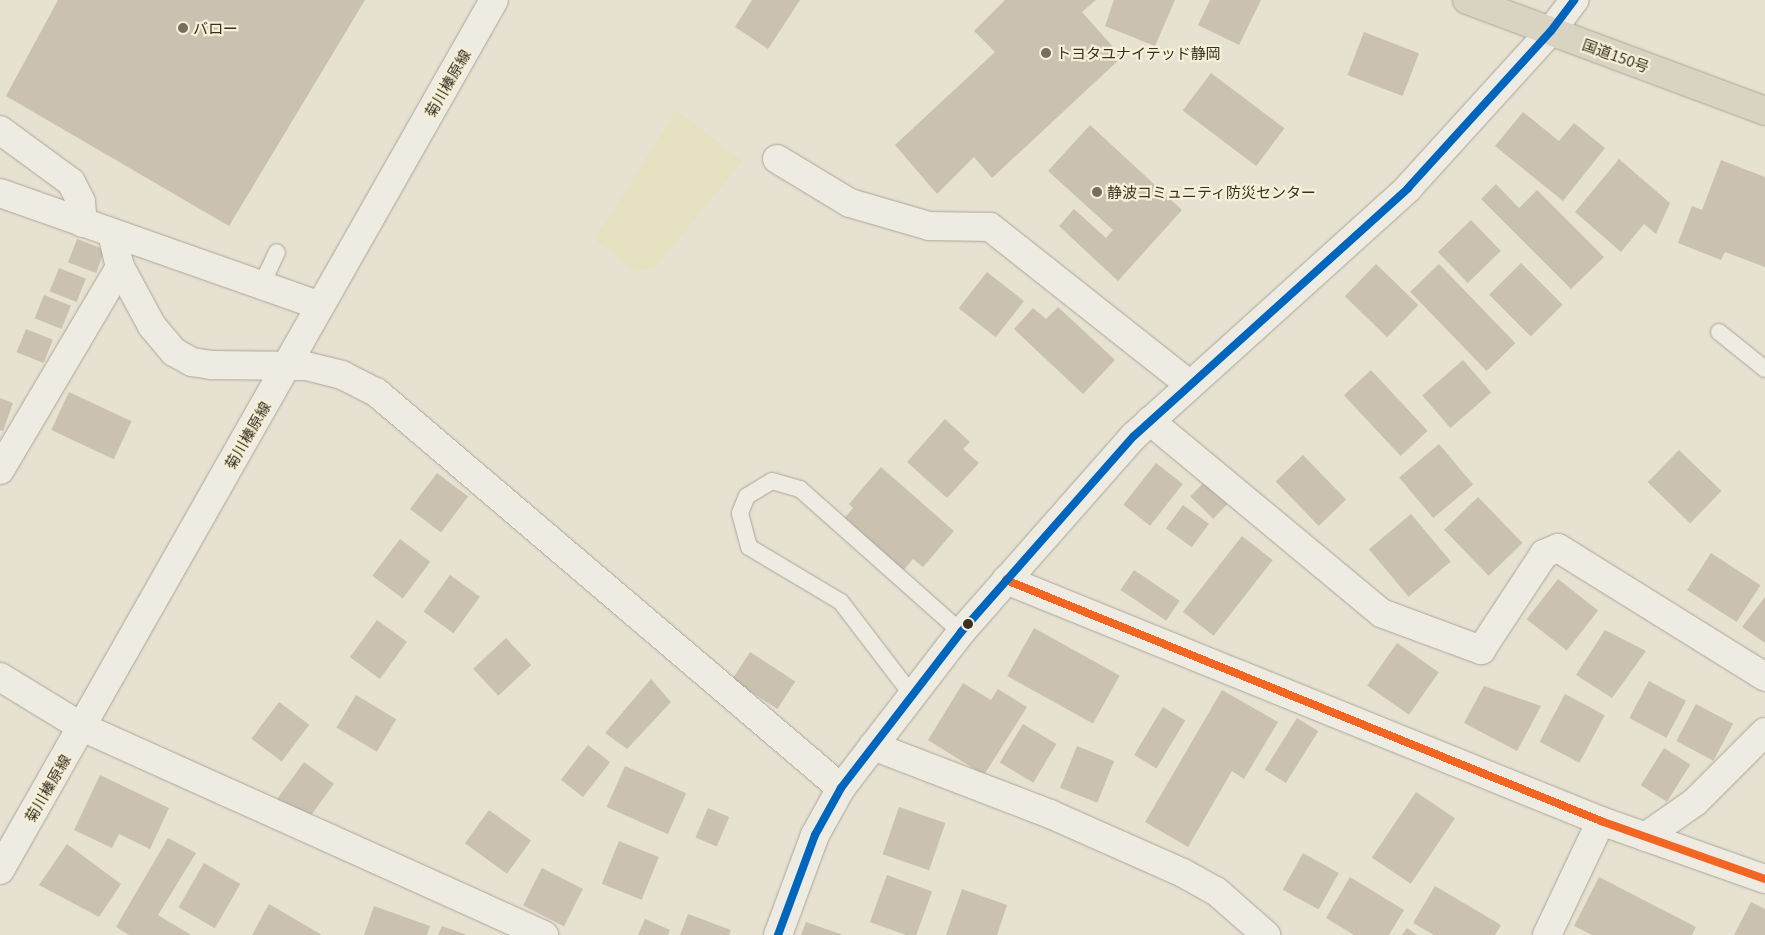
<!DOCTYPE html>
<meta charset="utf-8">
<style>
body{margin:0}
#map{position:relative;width:1765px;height:935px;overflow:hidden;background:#e6e1d0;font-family:Georgia,"Noto Sans JP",serif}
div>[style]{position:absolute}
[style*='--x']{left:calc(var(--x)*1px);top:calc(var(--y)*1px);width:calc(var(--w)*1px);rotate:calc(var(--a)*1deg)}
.farmland>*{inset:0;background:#e5e1c1}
.building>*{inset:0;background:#cac1b1;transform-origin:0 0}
.roads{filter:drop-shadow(0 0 1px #aba699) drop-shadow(0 0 1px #aba699)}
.lane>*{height:16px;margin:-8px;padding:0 8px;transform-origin:8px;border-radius:8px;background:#eeebe2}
.street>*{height:28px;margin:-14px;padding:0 14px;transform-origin:14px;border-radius:14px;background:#eeebe2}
.secondary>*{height:28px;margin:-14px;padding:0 14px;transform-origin:14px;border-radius:14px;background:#eeebe2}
.highway>*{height:28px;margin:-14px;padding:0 14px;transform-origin:14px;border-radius:14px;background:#d9d3c1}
.bus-1>*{height:8px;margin:-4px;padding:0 4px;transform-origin:4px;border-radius:4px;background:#f26522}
.bus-2>*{height:8px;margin:-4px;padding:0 4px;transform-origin:4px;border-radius:4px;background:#0065bd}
.dots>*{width:14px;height:14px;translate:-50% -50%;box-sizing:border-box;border:2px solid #f5f0d7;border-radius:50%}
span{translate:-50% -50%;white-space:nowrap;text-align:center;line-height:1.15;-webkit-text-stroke:4.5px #f5f0d7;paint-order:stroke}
.poi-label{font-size:15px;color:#3a3020}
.left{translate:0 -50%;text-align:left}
.street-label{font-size:15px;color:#3a3020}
</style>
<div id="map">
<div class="farmland">
<div style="clip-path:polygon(676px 110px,742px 161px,654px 269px,633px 271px,595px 239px)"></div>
</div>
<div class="building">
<div style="clip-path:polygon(58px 0,365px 0,229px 226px,6px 96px)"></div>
<div style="clip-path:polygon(752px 0,800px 0,768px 49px,735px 27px)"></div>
<div style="clip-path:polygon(1005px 0,1096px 0,1082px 12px,1122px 57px,992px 178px,974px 157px,937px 194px,895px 145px,995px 52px,974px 31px)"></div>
<div style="clip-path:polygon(1114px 0,1175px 0,1155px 46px,1105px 26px)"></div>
<div style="clip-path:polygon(1210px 0,1261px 0,1239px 45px,1198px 25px)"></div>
<div style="left:1364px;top:32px;width:59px;height:46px;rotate:21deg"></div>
<div style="left:1211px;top:73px;width:92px;height:47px;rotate:37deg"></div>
<div style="clip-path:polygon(1523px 112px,1559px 141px,1574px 123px,1605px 148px,1563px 201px,1495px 146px)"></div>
<div style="clip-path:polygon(1090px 125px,1182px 210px,1118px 281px,1059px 226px,1074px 209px,1106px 238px,1113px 230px,1048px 171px)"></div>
<div style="clip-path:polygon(1619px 159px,1670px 203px,1656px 234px,1644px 224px,1621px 252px,1575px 212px)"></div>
<div style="clip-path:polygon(1721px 160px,1765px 177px,1765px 267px,1725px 252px,1721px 260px,1678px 243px,1692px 206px,1702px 210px)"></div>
<div style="clip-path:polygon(1496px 184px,1519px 208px,1537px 190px,1604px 257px,1571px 289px,1481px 199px)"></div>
<div style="left:1471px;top:220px;width:43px;height:46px;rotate:46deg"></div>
<div style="left:77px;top:239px;width:30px;height:25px;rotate:21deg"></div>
<div style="left:1521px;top:263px;width:59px;height:45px;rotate:45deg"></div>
<div style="left:1376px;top:264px;width:59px;height:45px;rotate:44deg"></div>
<div style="left:1439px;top:264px;width:110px;height:40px;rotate:46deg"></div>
<div style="left:59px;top:268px;width:29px;height:25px;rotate:22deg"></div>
<div style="left:987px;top:272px;width:47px;height:46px;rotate:38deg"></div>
<div style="left:44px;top:295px;width:29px;height:25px;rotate:22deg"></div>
<div style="clip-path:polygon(1058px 307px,1115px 360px,1083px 394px,1014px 329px,1033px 308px,1046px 319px)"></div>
<div style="left:26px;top:329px;width:29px;height:25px;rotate:22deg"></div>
<div style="left:1463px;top:360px;width:43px;height:54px;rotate:49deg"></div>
<div style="left:1371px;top:370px;width:83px;height:37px;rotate:47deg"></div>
<div style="left:69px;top:392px;width:69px;height:42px;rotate:25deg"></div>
<div style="clip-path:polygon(0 398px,13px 403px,3px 431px,0 430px)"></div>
<div style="clip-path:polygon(945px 419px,970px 442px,963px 449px,979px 463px,947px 498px,907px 462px)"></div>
<div style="left:1439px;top:444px;width:53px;height:52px;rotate:50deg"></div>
<div style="left:1679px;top:450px;width:59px;height:45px;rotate:44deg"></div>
<div style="left:1303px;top:455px;width:62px;height:38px;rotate:46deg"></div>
<div style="left:1156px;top:463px;width:34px;height:53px;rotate:38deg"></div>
<div style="clip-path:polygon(881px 467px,954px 531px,923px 567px,913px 559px,902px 572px,842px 521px,853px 508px,849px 504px)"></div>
<div style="left:437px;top:473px;width:39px;height:45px;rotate:37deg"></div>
<div style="left:1209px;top:477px;width:32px;height:27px;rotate:44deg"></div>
<div style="left:1478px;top:497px;width:64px;height:47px;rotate:46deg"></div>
<div style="left:1183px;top:505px;width:32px;height:29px;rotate:36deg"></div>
<div style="left:1411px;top:514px;width:62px;height:55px;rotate:50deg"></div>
<div style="left:1242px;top:536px;width:39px;height:96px;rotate:38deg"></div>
<div style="left:400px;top:539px;width:38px;height:46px;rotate:37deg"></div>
<div style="left:1711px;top:553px;width:59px;height:44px;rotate:33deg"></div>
<div style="left:1134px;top:570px;width:55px;height:24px;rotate:34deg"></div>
<div style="left:450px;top:575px;width:37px;height:45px;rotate:36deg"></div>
<div style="left:1558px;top:579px;width:51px;height:51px;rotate:38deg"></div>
<div style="clip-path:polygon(1765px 597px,1765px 643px,1742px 627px)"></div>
<div style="left:377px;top:620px;width:37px;height:46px;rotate:36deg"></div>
<div style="left:1034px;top:628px;width:98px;height:55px;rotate:29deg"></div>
<div style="clip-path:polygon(1605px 630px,1646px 651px,1612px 698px,1576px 675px)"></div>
<div style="left:506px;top:638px;width:37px;height:45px;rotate:47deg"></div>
<div style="left:1397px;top:643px;width:51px;height:52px;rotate:35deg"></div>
<div style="left:750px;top:652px;width:54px;height:33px;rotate:33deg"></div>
<div style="clip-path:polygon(651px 679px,671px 702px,627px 749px,605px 733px)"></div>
<div style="left:1649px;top:681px;width:42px;height:42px;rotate:28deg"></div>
<div style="clip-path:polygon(963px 683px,991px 700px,998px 689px,1027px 707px,984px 775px,928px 740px)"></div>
<div style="clip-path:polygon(1484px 686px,1541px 706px,1517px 751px,1464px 723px)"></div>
<div style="clip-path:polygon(1222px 690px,1278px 722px,1244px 779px,1232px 771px,1188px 847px,1145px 822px)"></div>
<div style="left:1565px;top:694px;width:45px;height:54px;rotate:28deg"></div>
<div style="left:356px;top:695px;width:47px;height:38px;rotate:31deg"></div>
<div style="left:279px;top:702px;width:38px;height:46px;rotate:37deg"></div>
<div style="left:1696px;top:704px;width:42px;height:42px;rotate:28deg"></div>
<div style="left:1163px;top:707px;width:26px;height:56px;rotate:31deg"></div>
<div style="left:1297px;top:718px;width:25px;height:61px;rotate:32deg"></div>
<div style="left:1023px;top:724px;width:39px;height:45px;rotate:31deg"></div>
<div style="left:588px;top:745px;width:28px;height:44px;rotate:38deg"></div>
<div style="left:1077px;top:746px;width:40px;height:45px;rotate:22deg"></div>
<div style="left:1664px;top:748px;width:31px;height:44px;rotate:32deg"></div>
<div style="left:304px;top:762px;width:37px;height:46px;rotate:36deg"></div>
<div style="left:625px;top:766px;width:67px;height:45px;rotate:24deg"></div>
<div style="clip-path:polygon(100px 775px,169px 808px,150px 849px,119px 834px,112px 848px,74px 830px)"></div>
<div style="left:1416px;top:792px;width:47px;height:79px;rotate:34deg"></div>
<div style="left:899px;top:807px;width:49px;height:50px;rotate:19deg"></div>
<div style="left:708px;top:808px;width:23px;height:32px;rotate:23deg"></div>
<div style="left:489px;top:810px;width:52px;height:41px;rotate:36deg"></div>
<div style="clip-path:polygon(168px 838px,196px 853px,158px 915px,191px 935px,129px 935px,116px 927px)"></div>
<div style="left:619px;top:841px;width:43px;height:46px;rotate:22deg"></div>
<div style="clip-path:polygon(67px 844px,121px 884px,99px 917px,39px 885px)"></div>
<div style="left:1303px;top:853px;width:41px;height:42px;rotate:29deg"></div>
<div style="left:204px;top:863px;width:42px;height:51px;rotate:30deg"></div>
<div style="left:542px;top:868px;width:46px;height:42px;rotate:27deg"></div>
<div style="left:887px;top:875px;width:48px;height:50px;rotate:20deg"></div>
<div style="clip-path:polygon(1350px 877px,1404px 910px,1389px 935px,1354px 935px,1326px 918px)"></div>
<div style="clip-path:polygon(1599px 877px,1696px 927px,1692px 935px,1592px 935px,1574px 926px)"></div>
<div style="clip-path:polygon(1435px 886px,1501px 925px,1495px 935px,1434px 935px,1413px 923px)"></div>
<div style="clip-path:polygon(962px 889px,1007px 905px,997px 935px,946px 935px)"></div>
<div style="clip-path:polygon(1751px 902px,1765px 909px,1765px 935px,1734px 935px)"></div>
<div style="clip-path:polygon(269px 904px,322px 935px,252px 935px)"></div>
<div style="clip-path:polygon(374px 906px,430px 926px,427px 935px,364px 935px)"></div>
<div style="clip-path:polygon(688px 914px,731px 930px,729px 935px,680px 935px)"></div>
<div style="clip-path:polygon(645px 919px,670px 930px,668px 935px,638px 935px)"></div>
<div style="clip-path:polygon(806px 922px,843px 935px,801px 935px)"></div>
<div style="clip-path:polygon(442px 926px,467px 935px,438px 935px)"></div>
<div style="clip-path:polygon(1407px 928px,1417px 935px,1402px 935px)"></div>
</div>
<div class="roads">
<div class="lane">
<div style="--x:262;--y:284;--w:35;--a:-65"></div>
<div style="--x:1719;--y:332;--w:59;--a:38.8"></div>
<div style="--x:912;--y:695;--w:117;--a:-127.4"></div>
<div style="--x:841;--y:602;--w:107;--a:-149.1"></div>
<div style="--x:749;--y:547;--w:35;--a:-105"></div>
<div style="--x:740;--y:513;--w:18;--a:-68"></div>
<div style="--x:747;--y:496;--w:29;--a:-31"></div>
<div style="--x:772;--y:481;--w:29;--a:16"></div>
<div style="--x:800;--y:489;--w:215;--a:41.6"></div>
</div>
<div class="street">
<div style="--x:0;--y:130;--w:88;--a:36.2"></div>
<div style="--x:71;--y:182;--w:22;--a:63"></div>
<div style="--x:81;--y:202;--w:21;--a:85"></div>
<div style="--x:777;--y:159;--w:85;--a:31.1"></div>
<div style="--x:850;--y:203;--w:82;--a:16.2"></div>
<div style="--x:929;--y:226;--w:61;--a:0.9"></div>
<div style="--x:990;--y:227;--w:253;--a:38.3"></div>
<div style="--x:0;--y:193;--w:339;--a:19.4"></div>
<div style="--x:112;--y:233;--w:35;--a:77"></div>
<div style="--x:120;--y:267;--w:67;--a:61.5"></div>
<div style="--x:152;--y:326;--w:34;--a:50"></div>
<div style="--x:174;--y:352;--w:21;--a:29"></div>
<div style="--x:192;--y:362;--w:20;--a:9"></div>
<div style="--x:212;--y:365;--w:94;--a:0.6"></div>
<div style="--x:306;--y:366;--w:37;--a:14"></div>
<div style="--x:342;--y:375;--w:38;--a:27"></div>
<div style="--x:376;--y:392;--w:611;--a:40.42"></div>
<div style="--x:1150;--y:421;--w:300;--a:39.7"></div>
<div style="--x:1381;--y:613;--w:107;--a:20.3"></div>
<div style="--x:1481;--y:650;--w:115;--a:-56.7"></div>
<div style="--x:1544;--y:554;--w:15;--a:-23"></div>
<div style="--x:1558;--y:548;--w:244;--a:31.9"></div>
<div style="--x:0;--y:470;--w:236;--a:-59.4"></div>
<div style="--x:1006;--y:580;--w:642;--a:22.05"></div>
<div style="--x:1601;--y:821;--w:174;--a:19.5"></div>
<div style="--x:0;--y:677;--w:96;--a:31.4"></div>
<div style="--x:82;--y:727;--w:507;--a:24.24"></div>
<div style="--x:873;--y:746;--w:190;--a:21"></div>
<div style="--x:1050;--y:814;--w:145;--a:23.9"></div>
<div style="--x:1183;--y:873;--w:38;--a:29"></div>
<div style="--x:1216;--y:891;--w:67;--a:41.3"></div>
<div style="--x:1645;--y:837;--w:61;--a:-35"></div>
<div style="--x:1695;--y:802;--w:99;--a:-45"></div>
<div style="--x:1547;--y:935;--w:126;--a:-64.7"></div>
</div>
<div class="secondary">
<div style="--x:0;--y:870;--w:1000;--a:-60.41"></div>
<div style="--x:778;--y:935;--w:107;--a:-69.7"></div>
<div style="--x:815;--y:835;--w:54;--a:-61"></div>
<div style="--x:841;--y:788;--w:197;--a:-52.4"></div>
<div style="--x:961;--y:632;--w:261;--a:-48.6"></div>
<div style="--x:1134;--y:436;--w:370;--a:-42.1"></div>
<div style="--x:1408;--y:188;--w:212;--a:-47.7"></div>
<div style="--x:1551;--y:31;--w:39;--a:-53"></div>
</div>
<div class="highway">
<div style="--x:1467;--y:0;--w:318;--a:20.4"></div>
</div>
</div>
<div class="bus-1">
<div style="--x:1006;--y:580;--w:642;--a:22.05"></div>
<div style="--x:1601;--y:821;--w:174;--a:19.5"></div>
</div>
<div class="bus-2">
<div style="--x:778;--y:935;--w:107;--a:-69.7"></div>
<div style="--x:815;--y:835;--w:54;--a:-61"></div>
<div style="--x:841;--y:788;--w:197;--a:-52.4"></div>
<div style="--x:961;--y:632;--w:261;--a:-48.6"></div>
<div style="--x:1134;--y:436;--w:370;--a:-42.1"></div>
<div style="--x:1408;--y:188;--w:212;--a:-47.7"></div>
<div style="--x:1551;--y:31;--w:39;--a:-53"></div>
</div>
<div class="dots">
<div style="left:183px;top:28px;background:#766e5e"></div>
<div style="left:1046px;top:53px;background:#766e5e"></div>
<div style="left:1097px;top:192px;background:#766e5e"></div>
<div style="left:968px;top:624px;background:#3a3020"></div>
</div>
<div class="poi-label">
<span class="left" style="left:193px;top:28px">バロー</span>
<span class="left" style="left:1056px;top:53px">トヨタユナイテッド静岡</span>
<span class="left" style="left:1107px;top:192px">静波コミュニティ防災センター</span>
</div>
<div class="street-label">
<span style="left:1616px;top:55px;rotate:20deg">国道150号</span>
<span style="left:447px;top:83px;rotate:-60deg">菊川榛原線</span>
<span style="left:247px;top:435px;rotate:-60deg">菊川榛原線</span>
<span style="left:47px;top:788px;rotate:-60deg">菊川榛原線</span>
</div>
</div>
